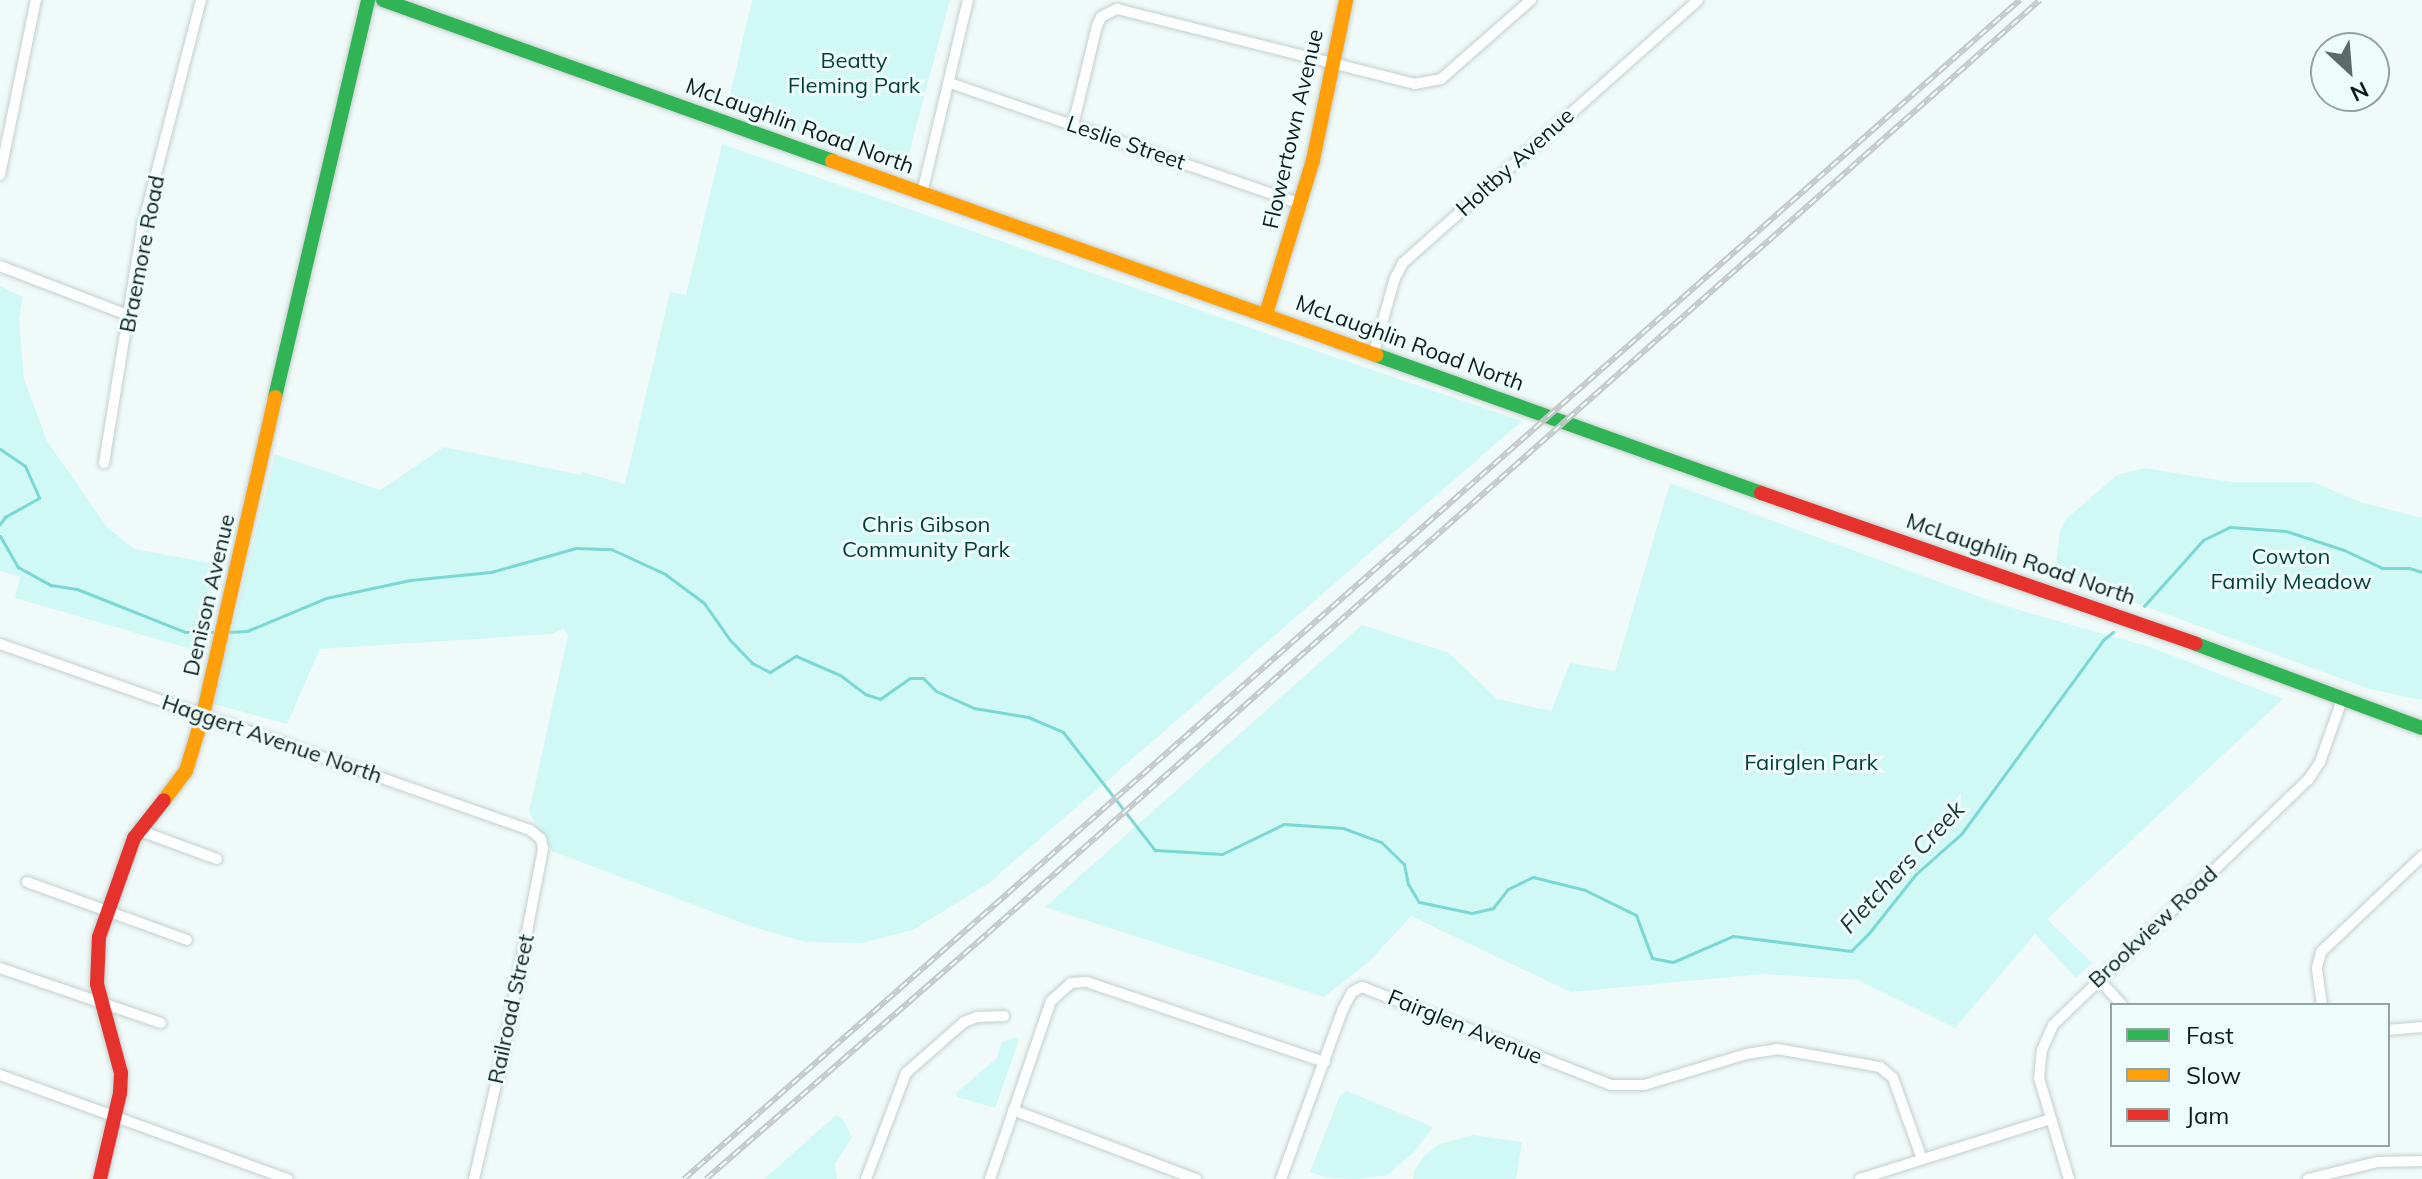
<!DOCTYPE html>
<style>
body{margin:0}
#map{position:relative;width:2422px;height:1179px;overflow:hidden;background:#f0faf8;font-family:Mulish,sans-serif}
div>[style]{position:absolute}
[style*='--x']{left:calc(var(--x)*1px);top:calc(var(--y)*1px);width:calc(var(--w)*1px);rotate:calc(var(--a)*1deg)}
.green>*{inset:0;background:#d0f9f5}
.stream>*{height:3px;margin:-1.5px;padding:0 1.5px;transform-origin:1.5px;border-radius:1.5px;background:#7bd7d2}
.roads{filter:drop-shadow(0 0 2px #c3cfce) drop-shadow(0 0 2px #c3cfce)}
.street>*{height:10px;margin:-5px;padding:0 5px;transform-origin:5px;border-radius:5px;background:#fdfefe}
.fast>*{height:14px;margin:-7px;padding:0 7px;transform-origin:7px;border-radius:7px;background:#30b455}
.slow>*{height:14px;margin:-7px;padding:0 7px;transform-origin:7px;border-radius:7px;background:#ff9f0a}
.jam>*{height:14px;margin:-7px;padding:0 7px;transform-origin:7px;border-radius:7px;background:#e5322d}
.rail>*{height:6px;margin-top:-3px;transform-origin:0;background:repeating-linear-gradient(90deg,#edfdfc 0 9px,#c5c8c8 0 18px);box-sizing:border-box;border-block:2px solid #c5c8c8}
span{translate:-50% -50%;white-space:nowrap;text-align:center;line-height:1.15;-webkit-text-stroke:6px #edfdfc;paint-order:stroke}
.park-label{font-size:22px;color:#003e3b}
.street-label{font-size:22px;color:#0d1d1c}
.water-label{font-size:24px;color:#203634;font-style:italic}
.legend{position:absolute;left:2110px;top:1003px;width:280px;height:144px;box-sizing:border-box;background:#edfdfc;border:2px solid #93a3a2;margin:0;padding:10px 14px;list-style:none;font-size:24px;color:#0d1d1c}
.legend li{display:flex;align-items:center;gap:16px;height:40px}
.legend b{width:40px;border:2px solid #93a3a2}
.north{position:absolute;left:2310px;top:32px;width:80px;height:80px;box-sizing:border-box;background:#edfdfc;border:2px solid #93a3a2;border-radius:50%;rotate:154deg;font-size:22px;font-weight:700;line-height:32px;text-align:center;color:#0d1d1c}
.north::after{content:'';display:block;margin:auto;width:28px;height:36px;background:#5c6a69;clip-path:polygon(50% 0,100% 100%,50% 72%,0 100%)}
</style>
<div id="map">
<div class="green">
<div style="clip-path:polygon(752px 0,950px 0,905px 168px,727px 108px)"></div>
<div style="clip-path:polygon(722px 144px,1279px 338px,1522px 421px,989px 883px,913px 930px,862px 943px,805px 942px,750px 926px,552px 851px,529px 812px,568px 635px,563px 629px,552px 634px,320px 649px,287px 724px,214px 704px,275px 454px,380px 490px,444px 447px,581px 475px,582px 472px,625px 484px,670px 292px,686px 295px)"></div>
<div style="clip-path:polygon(0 286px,23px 297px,19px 318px,24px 379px,47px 441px,107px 527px,134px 549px,217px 564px,198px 651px,15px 598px,20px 577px,0 571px)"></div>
<div style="clip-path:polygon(2144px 468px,2231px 482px,2313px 482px,2360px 502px,2422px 518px,2422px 700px,2369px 689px,2055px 573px,2060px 531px,2066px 519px,2117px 475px)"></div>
<div style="clip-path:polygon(1670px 483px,2005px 606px,2150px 647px,2283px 699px,2047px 919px,2092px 963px,2076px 978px,2035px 934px,1955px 1028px,1858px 980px,1763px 974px,1571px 992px,1411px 916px,1370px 961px,1324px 997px,1045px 907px,1362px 625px,1449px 653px,1497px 699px,1551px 711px,1570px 663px,1615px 671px)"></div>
<div style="clip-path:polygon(1015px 1037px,1019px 1040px,995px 1108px,957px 1097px,956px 1093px,997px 1058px,1001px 1043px)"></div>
<div style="clip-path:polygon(1347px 1091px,1433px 1127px,1414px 1152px,1387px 1175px,1358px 1179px,1328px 1178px,1310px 1172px,1340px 1095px)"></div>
<div style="clip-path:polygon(836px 1115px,843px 1119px,852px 1137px,835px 1164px,837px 1179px,764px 1179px)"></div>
<div style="clip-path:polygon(1473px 1135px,1522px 1142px,1516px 1179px,1413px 1179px,1414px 1171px,1424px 1156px,1439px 1144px)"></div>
</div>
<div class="stream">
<div style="--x:0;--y:449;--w:30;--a:34"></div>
<div style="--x:25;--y:466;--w:35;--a:66"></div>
<div style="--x:39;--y:498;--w:39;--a:151"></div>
<div style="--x:5;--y:517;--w:9;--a:126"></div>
<div style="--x:0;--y:536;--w:36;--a:60"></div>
<div style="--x:18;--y:567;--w:38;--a:29"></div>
<div style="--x:51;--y:585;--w:26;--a:9"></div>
<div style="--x:77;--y:589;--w:116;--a:21.7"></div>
<div style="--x:185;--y:632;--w:32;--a:0"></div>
<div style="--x:2144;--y:606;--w:89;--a:-48.2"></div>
<div style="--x:2203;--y:540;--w:30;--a:-26"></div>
<div style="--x:2230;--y:527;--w:56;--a:4.1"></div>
<div style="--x:2286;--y:531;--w:61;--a:18.1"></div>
<div style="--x:2344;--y:550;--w:42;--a:25.3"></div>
<div style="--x:2382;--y:568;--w:27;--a:0"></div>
<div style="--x:2409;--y:568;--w:14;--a:17"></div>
<div style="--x:228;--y:632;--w:19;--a:-3"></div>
<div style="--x:247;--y:631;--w:86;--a:-22.7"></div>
<div style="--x:326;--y:598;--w:86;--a:-12.1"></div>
<div style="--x:410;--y:580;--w:81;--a:-5.6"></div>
<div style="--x:491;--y:572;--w:88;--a:-15.8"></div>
<div style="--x:576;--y:548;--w:35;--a:2"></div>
<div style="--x:611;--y:549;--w:60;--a:24.8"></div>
<div style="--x:665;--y:574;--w:49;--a:36.6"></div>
<div style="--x:704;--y:603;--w:45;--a:54.9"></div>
<div style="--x:730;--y:640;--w:32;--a:46"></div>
<div style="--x:752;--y:663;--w:20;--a:27"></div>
<div style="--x:770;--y:672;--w:31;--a:-32"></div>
<div style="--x:796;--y:656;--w:48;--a:23.4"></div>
<div style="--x:840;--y:675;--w:31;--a:37"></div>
<div style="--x:865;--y:694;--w:16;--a:18"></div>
<div style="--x:880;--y:699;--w:37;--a:-35"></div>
<div style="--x:910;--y:678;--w:13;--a:0"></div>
<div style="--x:923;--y:678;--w:18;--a:45"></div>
<div style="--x:936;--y:691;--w:42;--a:24.1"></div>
<div style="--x:974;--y:708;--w:55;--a:9.5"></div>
<div style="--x:1028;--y:717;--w:38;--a:23"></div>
<div style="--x:1063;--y:732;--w:150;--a:52.1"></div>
<div style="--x:1155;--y:850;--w:67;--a:3.4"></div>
<div style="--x:1222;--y:854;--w:69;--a:-25.8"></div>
<div style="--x:1284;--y:824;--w:59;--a:3.9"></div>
<div style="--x:1343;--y:828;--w:40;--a:20.2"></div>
<div style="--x:1381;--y:842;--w:32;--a:44"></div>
<div style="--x:1404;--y:864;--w:20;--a:79"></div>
<div style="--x:1408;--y:884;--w:21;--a:59"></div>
<div style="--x:1419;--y:902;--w:54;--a:11.7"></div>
<div style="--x:1472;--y:913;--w:22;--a:-13"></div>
<div style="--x:1493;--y:908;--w:24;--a:-52"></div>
<div style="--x:1508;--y:889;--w:28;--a:-26"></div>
<div style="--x:1533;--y:877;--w:54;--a:14"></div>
<div style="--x:1585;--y:890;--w:57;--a:26.1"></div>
<div style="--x:1636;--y:915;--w:46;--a:69.6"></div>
<div style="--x:1652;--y:958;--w:21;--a:11"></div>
<div style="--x:1673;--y:962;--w:65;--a:-23.4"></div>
<div style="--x:1733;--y:936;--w:119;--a:7.2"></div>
<div style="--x:1851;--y:951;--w:25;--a:-45"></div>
<div style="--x:1869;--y:933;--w:75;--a:-51.5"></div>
<div style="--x:1916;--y:874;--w:62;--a:-41.7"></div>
<div style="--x:1962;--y:833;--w:239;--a:-53.8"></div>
<div style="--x:2103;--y:640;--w:13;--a:-39"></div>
</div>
<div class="roads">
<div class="street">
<div style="--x:950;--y:83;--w:371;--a:19"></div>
<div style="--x:1073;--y:125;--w:102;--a:-76.4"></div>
<div style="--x:1097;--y:26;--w:10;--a:-66"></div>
<div style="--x:1101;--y:17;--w:18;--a:-27"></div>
<div style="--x:1117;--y:9;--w:307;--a:14.1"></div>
<div style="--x:1415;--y:84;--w:26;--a:-11"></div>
<div style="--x:1441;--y:79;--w:120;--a:-41.3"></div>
<div style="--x:0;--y:175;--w:179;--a:-78.4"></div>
<div style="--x:922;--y:193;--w:198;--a:-76.6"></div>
<div style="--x:0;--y:266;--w:139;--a:21"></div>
<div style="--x:1374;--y:352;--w:77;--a:-74.2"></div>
<div style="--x:1395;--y:278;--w:17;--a:-62"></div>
<div style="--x:1403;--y:263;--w:395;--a:-41.7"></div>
<div style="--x:104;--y:463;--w:238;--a:-80.8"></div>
<div style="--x:142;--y:228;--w:236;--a:-75.5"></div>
<div style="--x:0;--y:644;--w:562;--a:19.34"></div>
<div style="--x:530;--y:830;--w:14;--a:39"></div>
<div style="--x:541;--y:839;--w:10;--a:79"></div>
<div style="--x:543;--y:849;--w:200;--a:101"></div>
<div style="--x:505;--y:1045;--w:138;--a:103"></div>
<div style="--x:138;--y:830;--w:84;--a:20.2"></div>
<div style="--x:27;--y:882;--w:170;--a:19.9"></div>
<div style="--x:0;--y:968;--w:170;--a:18.9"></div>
<div style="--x:2098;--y:979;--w:35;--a:47"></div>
<div style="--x:2322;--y:1005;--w:37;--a:-98"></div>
<div style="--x:2317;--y:968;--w:16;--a:-76"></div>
<div style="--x:2321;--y:952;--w:139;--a:-43.5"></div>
<div style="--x:2388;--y:1030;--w:34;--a:-5"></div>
<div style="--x:0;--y:1075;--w:306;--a:19.9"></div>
<div style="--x:1013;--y:1110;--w:196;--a:20.7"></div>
<div style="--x:866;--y:1179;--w:113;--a:-69.3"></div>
<div style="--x:906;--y:1073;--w:77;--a:-41.3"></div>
<div style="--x:964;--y:1022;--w:14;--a:-21"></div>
<div style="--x:977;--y:1017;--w:27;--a:-2"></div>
<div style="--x:990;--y:1179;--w:188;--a:-71.1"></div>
<div style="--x:1051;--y:1001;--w:27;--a:-42"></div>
<div style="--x:1071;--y:983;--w:16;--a:-4"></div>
<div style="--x:1087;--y:982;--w:251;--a:18.6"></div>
<div style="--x:1281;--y:1179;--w:181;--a:-70"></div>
<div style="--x:1343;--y:1009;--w:19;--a:-62"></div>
<div style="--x:1352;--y:992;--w:11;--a:-27"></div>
<div style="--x:1362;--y:987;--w:268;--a:21.5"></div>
<div style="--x:1611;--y:1085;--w:33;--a:0"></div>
<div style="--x:1644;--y:1085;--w:108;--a:-16.8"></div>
<div style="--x:1747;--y:1054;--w:30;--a:-9"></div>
<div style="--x:1777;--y:1049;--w:105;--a:9.9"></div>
<div style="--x:1880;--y:1067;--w:17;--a:40"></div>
<div style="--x:1893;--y:1078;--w:86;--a:70.3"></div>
<div style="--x:1860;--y:1179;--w:199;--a:-17.5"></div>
<div style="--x:2069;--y:1179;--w:105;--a:-106.5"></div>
<div style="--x:2039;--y:1078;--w:28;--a:-84"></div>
<div style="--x:2042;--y:1050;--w:27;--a:-66"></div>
<div style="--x:2053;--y:1025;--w:354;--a:-43.9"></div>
<div style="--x:2308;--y:780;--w:22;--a:-56"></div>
<div style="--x:2320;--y:762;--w:66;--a:-70.5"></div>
<div style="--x:2308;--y:1179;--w:72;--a:-13.7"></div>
<div style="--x:2378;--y:1162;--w:44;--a:-1.3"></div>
</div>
<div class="fast">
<div style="--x:383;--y:0;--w:477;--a:19.7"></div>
<div style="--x:1376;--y:355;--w:409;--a:19.7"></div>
<div style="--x:275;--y:397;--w:408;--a:-76.8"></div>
<div style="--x:2196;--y:644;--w:241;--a:20.4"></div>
</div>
<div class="slow">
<div style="--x:832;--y:161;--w:578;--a:19.63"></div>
<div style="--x:1266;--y:314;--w:161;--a:-73"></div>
<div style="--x:1313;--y:160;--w:163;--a:-78.3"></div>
<div style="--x:164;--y:800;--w:36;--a:-53"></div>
<div style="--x:186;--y:771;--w:59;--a:-73.1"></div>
<div style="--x:203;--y:715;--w:326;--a:-77.2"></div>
</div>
<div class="jam">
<div style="--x:1761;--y:493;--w:460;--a:19.1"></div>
<div style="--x:100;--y:1179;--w:88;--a:-76.9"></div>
<div style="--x:120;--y:1093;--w:20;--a:-87"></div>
<div style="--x:121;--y:1073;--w:92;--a:-105.1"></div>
<div style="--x:97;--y:984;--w:47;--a:-87.6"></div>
<div style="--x:99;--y:937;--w:105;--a:-70.5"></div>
<div style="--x:134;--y:838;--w:48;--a:-51.7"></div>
</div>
</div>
<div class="rail">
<div style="--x:684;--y:1179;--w:1782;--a:-41.43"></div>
<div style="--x:706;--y:1179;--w:374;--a:-41.1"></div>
<div style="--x:988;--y:933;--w:1406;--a:-41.57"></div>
</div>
<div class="park-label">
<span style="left:854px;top:73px">Beatty<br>Fleming Park</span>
<span style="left:926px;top:537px">Chris Gibson<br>Community Park</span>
<span style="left:2291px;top:569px">Cowton<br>Family Meadow</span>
<span style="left:1811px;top:763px">Fairglen Park</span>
</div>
<div class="street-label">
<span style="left:800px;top:126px;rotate:20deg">McLaughlin Road North</span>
<span style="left:1293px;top:129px;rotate:-77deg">Flowertown Avenue</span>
<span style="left:1126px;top:143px;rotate:19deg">Leslie Street</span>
<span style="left:1515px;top:162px;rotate:-42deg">Holtby Avenue</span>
<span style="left:142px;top:254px;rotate:-79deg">Braemore Road</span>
<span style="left:1410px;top:343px;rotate:20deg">McLaughlin Road North</span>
<span style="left:2021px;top:559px;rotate:19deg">McLaughlin Road North</span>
<span style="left:209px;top:595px;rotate:-77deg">Denison Avenue</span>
<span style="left:272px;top:739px;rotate:19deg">Haggert Avenue North</span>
<span style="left:2153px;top:927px;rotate:-43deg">Brookview Road</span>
<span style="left:511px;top:1009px;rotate:-78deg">Railroad Street</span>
<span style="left:1465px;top:1027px;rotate:22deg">Fairglen Avenue</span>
</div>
<div class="water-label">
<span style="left:1902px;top:867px;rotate:-47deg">Fletchers Creek</span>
</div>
<ul class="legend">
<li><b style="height:10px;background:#30b455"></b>Fast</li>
<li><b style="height:10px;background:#ff9f0a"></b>Slow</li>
<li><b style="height:10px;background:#e5322d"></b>Jam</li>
</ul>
<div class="north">N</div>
</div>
